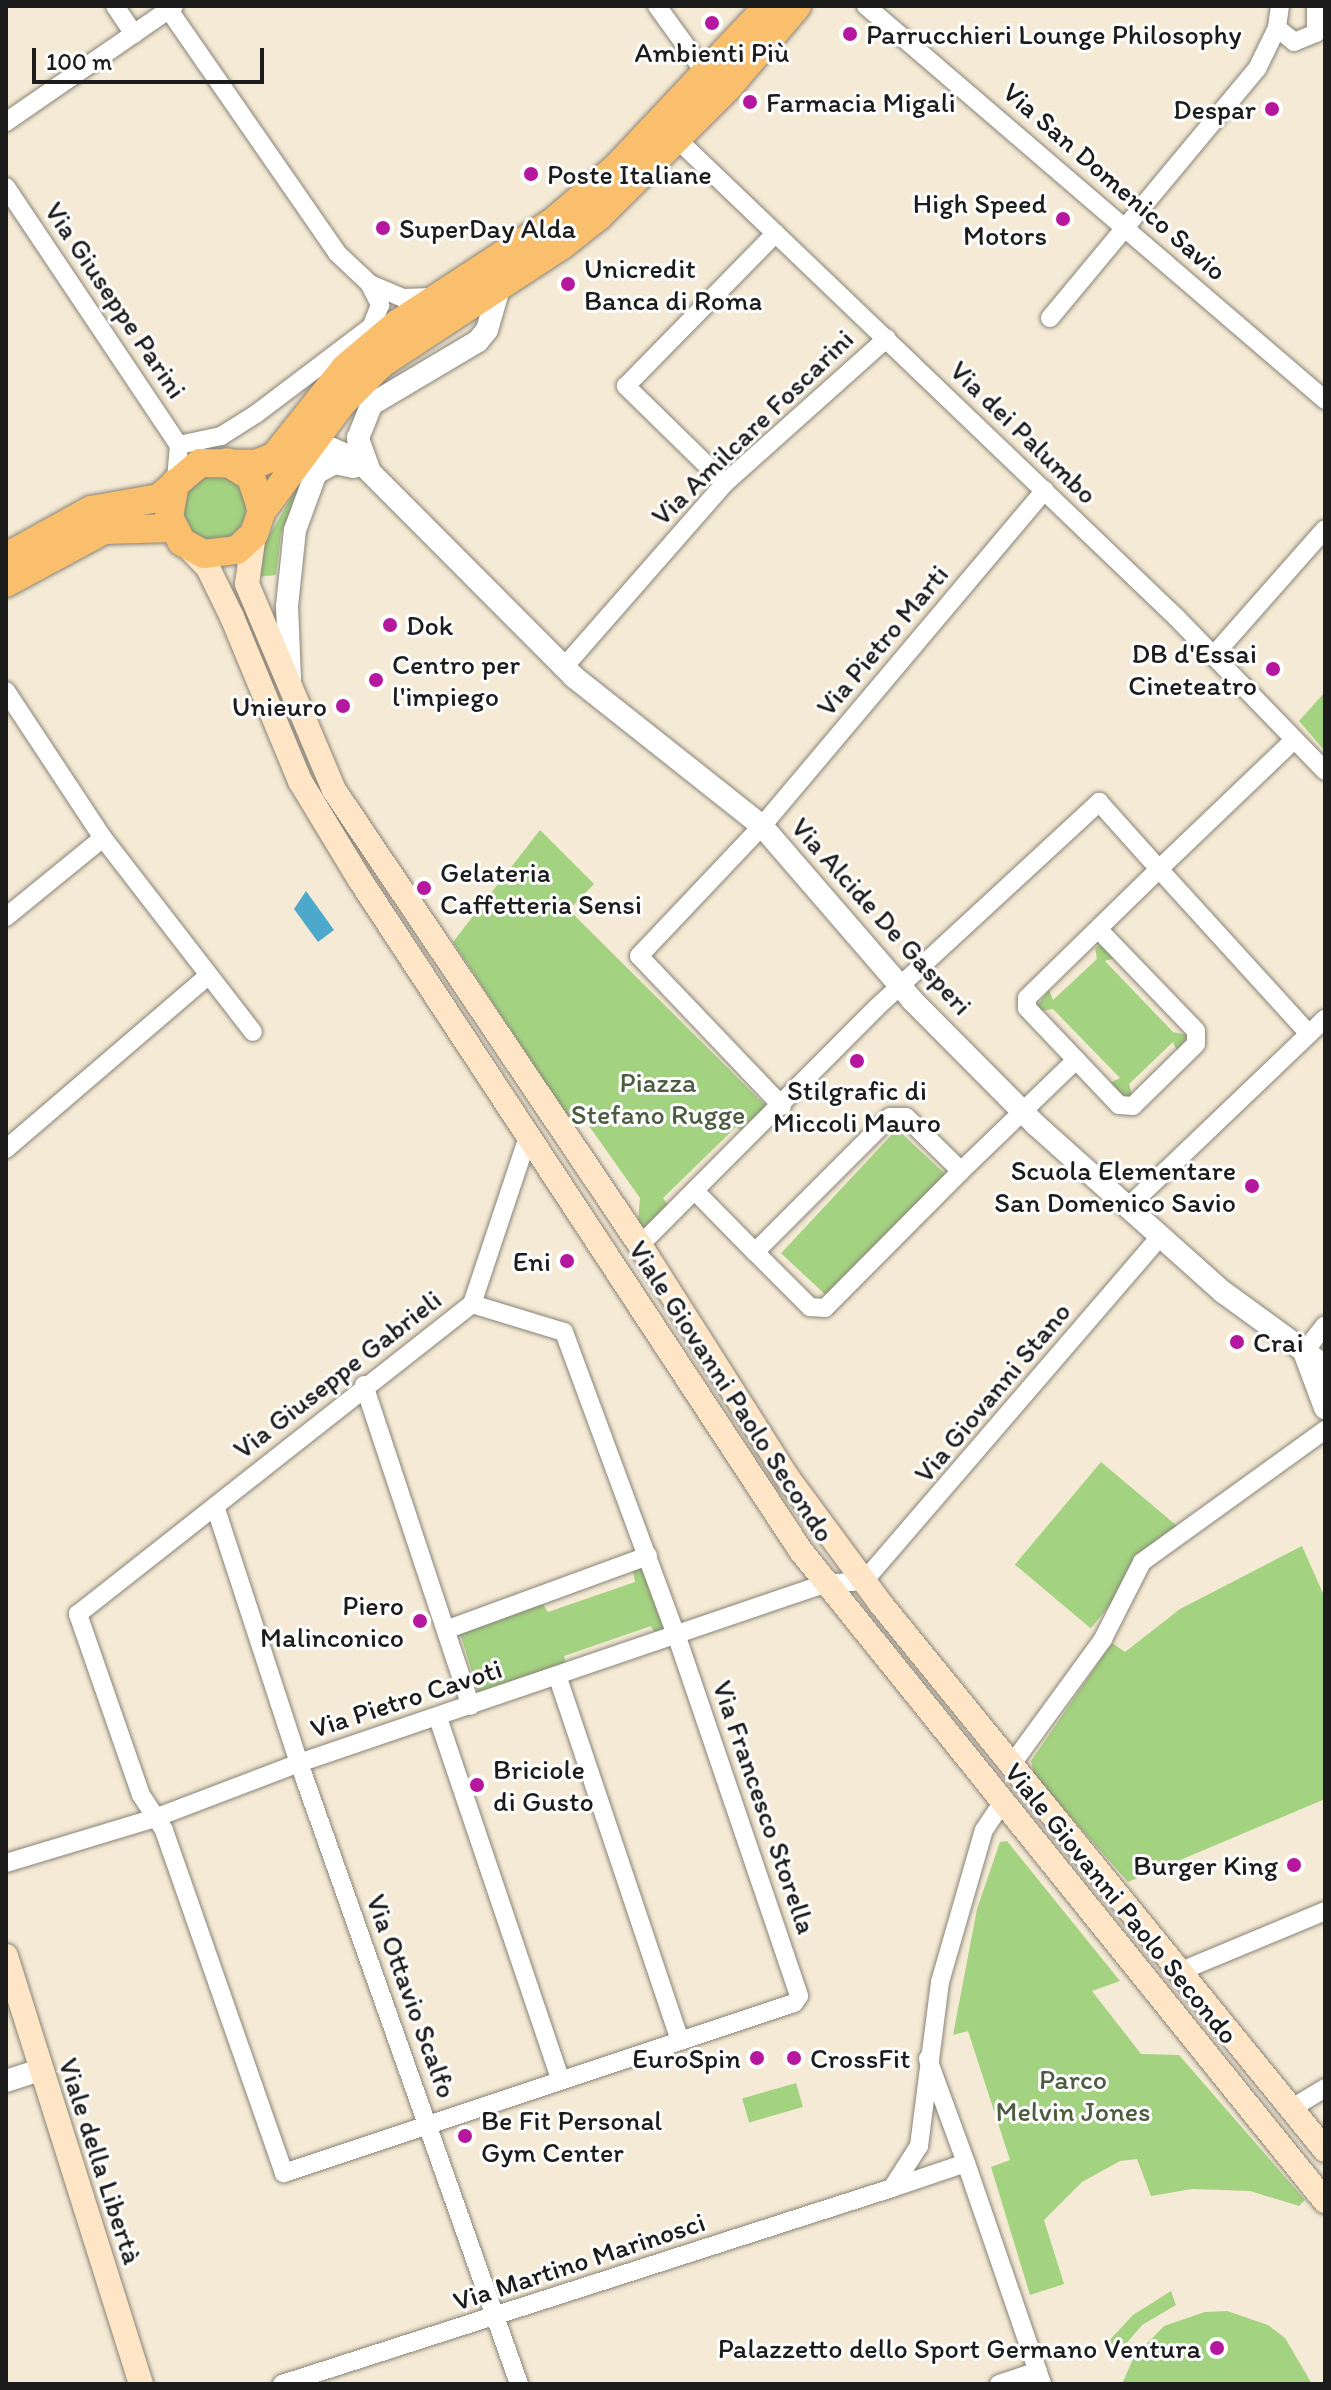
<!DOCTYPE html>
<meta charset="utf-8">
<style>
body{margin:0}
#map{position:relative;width:1331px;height:2390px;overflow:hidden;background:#f5ead5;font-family:Itim,sans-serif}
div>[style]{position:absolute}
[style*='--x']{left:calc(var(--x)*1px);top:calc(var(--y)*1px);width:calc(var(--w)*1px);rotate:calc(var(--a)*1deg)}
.green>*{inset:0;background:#a3d281;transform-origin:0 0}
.round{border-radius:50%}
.water>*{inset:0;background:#4da9cb}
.roads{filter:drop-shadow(0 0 2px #888378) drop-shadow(0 0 2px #888378)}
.minor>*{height:18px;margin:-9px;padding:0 9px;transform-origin:9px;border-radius:9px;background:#fff}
.tertiary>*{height:22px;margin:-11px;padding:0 11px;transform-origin:11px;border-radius:11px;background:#fff}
.secondary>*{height:24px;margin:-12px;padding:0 12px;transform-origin:12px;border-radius:12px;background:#fde5c5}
.primary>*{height:28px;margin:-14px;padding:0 14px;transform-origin:14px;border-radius:14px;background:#f9bf6d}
.dots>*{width:22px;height:22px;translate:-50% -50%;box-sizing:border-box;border:4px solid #fff;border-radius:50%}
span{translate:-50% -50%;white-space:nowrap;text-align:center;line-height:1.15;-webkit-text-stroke:6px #fff;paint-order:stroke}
.poi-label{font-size:28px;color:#1c1c1c}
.left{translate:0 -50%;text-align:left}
.right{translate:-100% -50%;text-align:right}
.street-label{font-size:28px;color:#1c1c1c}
.park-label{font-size:28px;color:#4b5c3f}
.frame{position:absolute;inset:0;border:8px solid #1c1c1c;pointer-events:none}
.scale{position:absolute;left:32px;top:48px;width:232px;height:36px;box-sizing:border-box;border:4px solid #1c1c1c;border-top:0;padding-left:10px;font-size:24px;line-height:28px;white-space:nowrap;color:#1c1c1c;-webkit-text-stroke:6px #fff;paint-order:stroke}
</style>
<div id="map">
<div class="green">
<div style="clip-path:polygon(307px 470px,281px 534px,276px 575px,257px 577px,259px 553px)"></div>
<div class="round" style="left:182px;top:476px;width:64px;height:64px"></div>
<div style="clip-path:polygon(1325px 692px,1325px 751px,1299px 721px)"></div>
<div style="clip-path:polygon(540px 830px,594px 884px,569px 910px,766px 1106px,743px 1132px,736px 1127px,663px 1198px,668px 1205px,646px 1228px,638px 1222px,640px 1198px,582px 1116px,572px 1123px,453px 942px)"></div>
<div style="clip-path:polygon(1102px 944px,1115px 958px,1105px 961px,1173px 1032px,1189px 1035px,1177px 1051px,1173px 1042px,1129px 1084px,1132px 1094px,1127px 1098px,1110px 1083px,1120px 1078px,1053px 1009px,1041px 1011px,1037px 1006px,1049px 990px,1053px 1000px,1097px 959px,1095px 948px)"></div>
<div style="left:897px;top:1129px;width:67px;height:170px;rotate:43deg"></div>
<div style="left:1101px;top:1462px;width:99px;height:134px;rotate:40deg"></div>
<div style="clip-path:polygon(1302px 1546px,1325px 1598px,1325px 1799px,1128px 1882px,1034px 1775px,1031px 1761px,1112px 1643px,1125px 1652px,1180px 1609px)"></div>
<div style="clip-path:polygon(642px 1568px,665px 1629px,655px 1633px,651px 1626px,564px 1656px,566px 1664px,483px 1695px,478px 1691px,460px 1633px,542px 1603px,548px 1612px,635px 1582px,633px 1571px)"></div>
<div style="clip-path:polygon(1007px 1841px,1120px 1981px,1092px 1991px,1141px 2054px,1179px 2055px,1305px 2200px,1299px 2206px,1250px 2191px,1192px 2189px,1151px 2196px,1137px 2159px,1120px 2161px,1082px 2182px,1044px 2220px,1064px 2284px,1030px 2295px,991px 2167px,1010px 2160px,968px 2031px,953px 2035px,977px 1909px,1000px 1842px)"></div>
<div style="left:796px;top:2083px;width:25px;height:56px;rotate:74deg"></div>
<div style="clip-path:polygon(1171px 2291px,1176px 2305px,1142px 2325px,1120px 2351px,1106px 2344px,1133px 2315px)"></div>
<div style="clip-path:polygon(1227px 2311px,1268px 2325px,1285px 2338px,1312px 2384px,1122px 2384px,1134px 2357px,1164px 2326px,1205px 2312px)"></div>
</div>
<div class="water">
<div style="clip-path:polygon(306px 891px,334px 930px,318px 942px,294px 909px)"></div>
</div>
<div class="roads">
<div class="minor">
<div style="--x:115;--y:6;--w:34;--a:56"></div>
<div style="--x:657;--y:6;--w:85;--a:54.1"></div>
<div style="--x:866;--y:6;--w:605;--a:40.64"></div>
<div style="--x:1280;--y:6;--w:22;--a:98"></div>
<div style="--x:1277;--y:28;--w:22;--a:39"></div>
<div style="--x:1294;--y:42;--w:24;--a:-22"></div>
<div style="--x:1316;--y:33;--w:27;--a:-90"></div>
<div style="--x:169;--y:10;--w:295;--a:55.3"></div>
<div style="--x:337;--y:253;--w:44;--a:43.2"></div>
<div style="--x:369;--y:283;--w:25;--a:63"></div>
<div style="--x:380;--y:305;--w:24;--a:112"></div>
<div style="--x:371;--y:327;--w:144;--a:142.9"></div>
<div style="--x:256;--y:414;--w:41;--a:147.8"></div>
<div style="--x:221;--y:436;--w:43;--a:167.9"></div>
<div style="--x:179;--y:445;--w:37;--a:95"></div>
<div style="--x:6;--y:122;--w:204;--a:-34.6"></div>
<div style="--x:678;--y:140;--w:690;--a:43.77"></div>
<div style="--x:1176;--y:617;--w:214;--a:45.9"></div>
<div style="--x:6;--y:187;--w:311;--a:56.2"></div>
<div style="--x:370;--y:284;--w:36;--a:23"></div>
<div style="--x:403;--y:298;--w:30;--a:-2"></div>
<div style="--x:1050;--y:318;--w:324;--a:-50.3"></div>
<div style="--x:1257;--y:69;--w:46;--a:-64"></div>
<div style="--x:725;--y:483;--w:139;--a:-135.6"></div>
<div style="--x:626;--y:386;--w:214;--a:-45.6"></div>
<div style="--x:1213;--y:656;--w:169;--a:-48.6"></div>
<div style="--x:564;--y:667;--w:244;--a:-48.8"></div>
<div style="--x:725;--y:483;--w:217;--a:-41.8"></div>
<div style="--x:6;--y:691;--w:176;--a:56.6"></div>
<div style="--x:103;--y:838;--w:245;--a:52.3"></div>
<div style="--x:6;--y:917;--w:125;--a:-39.2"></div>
<div style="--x:1098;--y:929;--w:141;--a:46.1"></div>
<div style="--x:1196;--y:1031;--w:13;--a:90"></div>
<div style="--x:1196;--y:1044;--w:88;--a:135.5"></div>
<div style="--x:1133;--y:1106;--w:14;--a:-176"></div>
<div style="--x:1119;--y:1105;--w:134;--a:-133.5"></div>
<div style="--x:1027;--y:1008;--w:10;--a:-90"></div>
<div style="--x:1027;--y:998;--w:185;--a:-44.3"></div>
<div style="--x:1159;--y:869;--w:223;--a:47.7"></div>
<div style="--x:782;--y:1106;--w:207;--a:-133.6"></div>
<div style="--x:639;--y:956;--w:179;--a:-46.6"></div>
<div style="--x:762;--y:826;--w:439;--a:-49.9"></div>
<div style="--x:6;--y:1149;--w:267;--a:-40.6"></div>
<div style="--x:961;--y:1171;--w:160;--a:-44"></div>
<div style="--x:695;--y:1191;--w:86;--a:45.5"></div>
<div style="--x:755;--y:1252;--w:78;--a:45"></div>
<div style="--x:810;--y:1307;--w:15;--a:4"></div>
<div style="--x:825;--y:1308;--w:193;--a:-45.2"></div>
<div style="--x:961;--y:1171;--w:77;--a:-135.5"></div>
<div style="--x:906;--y:1117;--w:16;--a:180"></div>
<div style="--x:890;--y:1117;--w:191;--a:135"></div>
<div style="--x:1128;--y:1207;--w:272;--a:-43.7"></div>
<div style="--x:640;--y:1245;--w:334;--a:-45.1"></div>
<div style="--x:876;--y:1008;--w:304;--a:-42.7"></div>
<div style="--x:1099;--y:802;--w:90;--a:48.2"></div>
<div style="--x:1159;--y:869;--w:187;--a:-43.7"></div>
<div style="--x:472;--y:1304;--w:96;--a:16.9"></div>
<div style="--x:564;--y:1332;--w:325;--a:69.7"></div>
<div style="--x:677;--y:1637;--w:379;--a:71.2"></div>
<div style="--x:799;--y:1996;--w:9;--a:126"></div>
<div style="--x:794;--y:2003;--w:538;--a:161.57"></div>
<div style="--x:284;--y:2173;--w:363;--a:-109.3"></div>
<div style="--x:164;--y:1830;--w:42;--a:-123.3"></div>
<div style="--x:141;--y:1795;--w:192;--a:-109.2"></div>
<div style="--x:78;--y:1614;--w:501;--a:-38.2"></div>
<div style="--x:472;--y:1304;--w:176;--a:-71.5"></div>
<div style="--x:1304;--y:1352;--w:34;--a:-52"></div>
<div style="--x:364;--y:1385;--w:338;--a:71.6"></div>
<div style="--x:215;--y:1506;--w:270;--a:71.9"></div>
<div style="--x:299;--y:1763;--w:659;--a:70.49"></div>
<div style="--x:448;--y:1629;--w:213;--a:-20.1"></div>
<div style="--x:558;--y:1678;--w:382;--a:71.4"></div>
<div style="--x:438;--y:1718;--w:380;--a:71.3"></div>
<div style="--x:1012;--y:1764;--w:155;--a:-53.9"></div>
<div style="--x:1103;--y:1639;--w:86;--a:-63.1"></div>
<div style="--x:1142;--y:1562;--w:226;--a:-35.8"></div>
<div style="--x:6;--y:1863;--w:156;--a:-16.8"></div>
<div style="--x:155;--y:1818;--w:154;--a:-20.9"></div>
<div style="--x:299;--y:1763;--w:555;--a:-18.83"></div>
<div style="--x:824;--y:1584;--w:40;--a:-4.3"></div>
<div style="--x:864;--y:1581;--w:455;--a:-49.3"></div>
<div style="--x:1181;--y:1971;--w:156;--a:-22.6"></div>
<div style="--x:1292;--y:2108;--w:39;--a:-31"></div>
<div style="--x:966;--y:2163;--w:234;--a:71"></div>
<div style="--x:892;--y:2188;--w:78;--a:-18.7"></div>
<div style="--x:966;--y:2163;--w:111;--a:-110.1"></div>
<div style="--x:282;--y:2384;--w:641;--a:-17.81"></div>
<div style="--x:892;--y:2188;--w:50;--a:-57.3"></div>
<div style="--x:919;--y:2146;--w:165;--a:-82.7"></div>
<div style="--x:940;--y:1982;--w:158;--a:-73.9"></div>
<div style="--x:984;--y:1830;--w:34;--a:-56"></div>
<div style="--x:999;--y:2384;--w:41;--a:-18.4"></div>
</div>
<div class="tertiary">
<div style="--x:303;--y:456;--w:30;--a:-14"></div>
<div style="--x:332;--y:449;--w:27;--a:22"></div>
<div style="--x:357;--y:459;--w:308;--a:45.1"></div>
<div style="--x:574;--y:677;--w:240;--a:38.4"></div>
<div style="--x:762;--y:826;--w:230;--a:49.2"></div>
<div style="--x:912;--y:1000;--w:176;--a:45.2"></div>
<div style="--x:1036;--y:1125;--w:251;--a:41.8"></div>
<div style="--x:1223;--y:1292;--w:126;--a:36"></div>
<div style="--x:369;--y:469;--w:33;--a:-110"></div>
<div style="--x:358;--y:438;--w:37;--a:-68"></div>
<div style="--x:372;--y:404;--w:123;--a:-30.7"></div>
<div style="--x:478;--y:341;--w:14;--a:-51"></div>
<div style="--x:487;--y:330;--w:47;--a:-73.9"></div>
<div style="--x:290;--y:680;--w:74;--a:-92.3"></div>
<div style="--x:287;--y:606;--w:76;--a:-84"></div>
<div style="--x:295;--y:530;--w:61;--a:-69.8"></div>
<div style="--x:316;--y:473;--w:21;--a:-28"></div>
<div style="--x:335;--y:463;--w:19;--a:12"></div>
<div style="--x:1304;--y:1352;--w:60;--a:69.4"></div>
<div style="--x:6;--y:2081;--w:36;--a:-18"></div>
</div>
<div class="secondary">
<div style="--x:254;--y:534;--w:50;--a:98"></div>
<div style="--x:247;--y:584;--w:224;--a:67.1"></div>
<div style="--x:334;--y:790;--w:548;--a:56.08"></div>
<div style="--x:640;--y:1245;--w:276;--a:57.6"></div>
<div style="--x:788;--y:1478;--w:155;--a:53.6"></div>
<div style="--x:880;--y:1603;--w:705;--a:50.87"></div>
<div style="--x:189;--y:548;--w:28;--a:46"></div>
<div style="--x:208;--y:568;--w:55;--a:63.9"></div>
<div style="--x:232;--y:617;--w:178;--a:67.5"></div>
<div style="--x:300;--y:781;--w:116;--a:58.8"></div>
<div style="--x:360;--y:880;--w:803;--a:56.69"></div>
<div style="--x:801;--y:1551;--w:835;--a:51.13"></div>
<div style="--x:6;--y:1956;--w:449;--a:72.5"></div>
</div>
<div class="primary">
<div style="--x:175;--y:483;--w:35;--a:100"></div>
<div style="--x:169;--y:517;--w:28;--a:63"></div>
<div style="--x:182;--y:542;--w:25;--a:29"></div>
<div style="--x:204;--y:554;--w:33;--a:-7"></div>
<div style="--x:237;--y:550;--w:23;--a:-43"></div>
<div style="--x:254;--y:534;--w:24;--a:-71"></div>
<div style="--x:262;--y:511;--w:36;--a:-108"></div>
<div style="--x:251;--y:477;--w:28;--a:-148"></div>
<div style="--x:262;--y:511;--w:134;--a:-53.5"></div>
<div style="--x:342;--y:403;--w:57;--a:-45"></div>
<div style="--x:382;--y:363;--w:214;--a:-33.2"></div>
<div style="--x:561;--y:246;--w:48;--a:-38.3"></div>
<div style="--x:599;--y:216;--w:184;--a:-45"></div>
<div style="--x:729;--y:86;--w:105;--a:-49.6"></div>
<div style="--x:6;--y:557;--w:97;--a:-28.9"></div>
<div style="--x:91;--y:510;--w:69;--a:-10"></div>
<div style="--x:159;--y:498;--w:54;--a:-40.5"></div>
<div style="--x:200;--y:463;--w:55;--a:1"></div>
<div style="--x:255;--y:464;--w:20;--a:-20"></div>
<div style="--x:274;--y:457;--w:114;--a:-51.4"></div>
<div style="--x:345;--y:368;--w:68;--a:-40.2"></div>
<div style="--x:397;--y:324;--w:186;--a:-33.2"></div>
<div style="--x:553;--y:222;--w:86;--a:-40.7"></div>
<div style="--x:618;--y:166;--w:219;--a:-46.8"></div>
<div style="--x:6;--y:583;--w:111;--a:-28.4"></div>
<div style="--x:104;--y:530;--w:69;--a:-1.7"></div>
</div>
</div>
<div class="dots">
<div style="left:712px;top:23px;background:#b5179e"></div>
<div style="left:850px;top:34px;background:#b5179e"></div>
<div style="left:750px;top:102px;background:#b5179e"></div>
<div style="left:1272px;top:109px;background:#b5179e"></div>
<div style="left:531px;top:174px;background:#b5179e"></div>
<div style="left:1063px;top:219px;background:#b5179e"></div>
<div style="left:383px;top:228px;background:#b5179e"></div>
<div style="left:568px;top:284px;background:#b5179e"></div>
<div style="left:390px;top:625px;background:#b5179e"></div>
<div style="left:1273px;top:669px;background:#b5179e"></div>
<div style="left:376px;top:680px;background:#b5179e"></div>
<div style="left:343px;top:706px;background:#b5179e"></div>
<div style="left:424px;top:888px;background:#b5179e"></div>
<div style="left:857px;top:1061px;background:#b5179e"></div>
<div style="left:1252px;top:1186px;background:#b5179e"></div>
<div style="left:567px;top:1261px;background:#b5179e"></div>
<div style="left:1237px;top:1342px;background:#b5179e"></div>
<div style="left:420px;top:1621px;background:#b5179e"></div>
<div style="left:477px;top:1785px;background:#b5179e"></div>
<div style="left:1294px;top:1865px;background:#b5179e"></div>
<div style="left:757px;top:2058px;background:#b5179e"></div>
<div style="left:794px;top:2058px;background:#b5179e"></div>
<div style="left:465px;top:2136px;background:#b5179e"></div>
<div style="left:1217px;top:2348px;background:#b5179e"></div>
</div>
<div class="poi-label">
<span class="left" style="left:866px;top:34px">Parrucchieri Lounge Philosophy</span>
<span style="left:712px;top:52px">Ambienti Più</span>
<span class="left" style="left:766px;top:102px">Farmacia Migali</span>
<span class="right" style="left:1256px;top:109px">Despar</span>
<span class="left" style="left:547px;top:174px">Poste Italiane</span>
<span class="right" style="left:1047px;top:219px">High Speed<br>Motors</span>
<span class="left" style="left:399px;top:228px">SuperDay Alda</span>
<span class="left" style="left:584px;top:284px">Unicredit<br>Banca di Roma</span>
<span class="left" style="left:406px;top:625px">Dok</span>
<span class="right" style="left:1257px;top:669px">DB d'Essai<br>Cineteatro</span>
<span class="left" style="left:392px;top:680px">Centro per<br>l'impiego</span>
<span class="right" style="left:327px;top:706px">Unieuro</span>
<span class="left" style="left:440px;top:888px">Gelateria<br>Caffetteria Sensi</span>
<span style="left:857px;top:1106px">Stilgrafic di<br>Miccoli Mauro</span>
<span class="right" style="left:1236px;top:1186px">Scuola Elementare<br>San Domenico Savio</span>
<span class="right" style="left:551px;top:1261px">Eni</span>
<span class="left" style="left:1253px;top:1342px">Crai</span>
<span class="right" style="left:404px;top:1621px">Piero<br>Malinconico</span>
<span class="left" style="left:493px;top:1785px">Briciole<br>di Gusto</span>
<span class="right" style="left:1278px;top:1865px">Burger King</span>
<span class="right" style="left:741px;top:2058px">EuroSpin</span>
<span class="left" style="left:810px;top:2058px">CrossFit</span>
<span class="left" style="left:481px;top:2136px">Be Fit Personal<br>Gym Center</span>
<span class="right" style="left:1201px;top:2348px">Palazzetto dello Sport Germano Ventura</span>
</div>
<div class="street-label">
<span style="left:1115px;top:181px;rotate:41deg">Via San Domenico Savio</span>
<span style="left:116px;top:300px;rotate:56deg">Via Giuseppe Parini</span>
<span style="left:752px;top:427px;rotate:-44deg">Via Amilcare Foscarini</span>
<span style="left:1024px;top:432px;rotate:44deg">Via dei Palumbo</span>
<span style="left:882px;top:640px;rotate:-50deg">Via Pietro Marti</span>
<span style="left:882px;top:916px;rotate:48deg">Via Alcide De Gasperi</span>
<span style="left:337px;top:1374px;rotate:-38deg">Via Giuseppe Gabrieli</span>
<span style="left:732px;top:1391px;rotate:57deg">Viale Giovanni Paolo Secondo</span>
<span style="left:992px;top:1392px;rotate:-50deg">Via Giovanni Stano</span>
<span style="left:406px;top:1698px;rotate:-18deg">Via Pietro Cavoti</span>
<span style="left:765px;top:1807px;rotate:71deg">Via Francesco Storella</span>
<span style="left:1122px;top:1903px;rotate:51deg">Viale Giovanni Paolo Secondo</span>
<span style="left:412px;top:1996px;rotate:70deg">Via Ottavio Scalfo</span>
<span style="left:101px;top:2161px;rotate:72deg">Viale della Libertà</span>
<span style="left:579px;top:2261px;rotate:-18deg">Via Martino Marinosci</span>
</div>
<div class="park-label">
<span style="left:658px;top:1098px">Piazza<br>Stefano Rugge</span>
<span style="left:1073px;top:2095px">Parco<br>Melvin Jones</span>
</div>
<div class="frame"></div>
<div class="scale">100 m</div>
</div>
